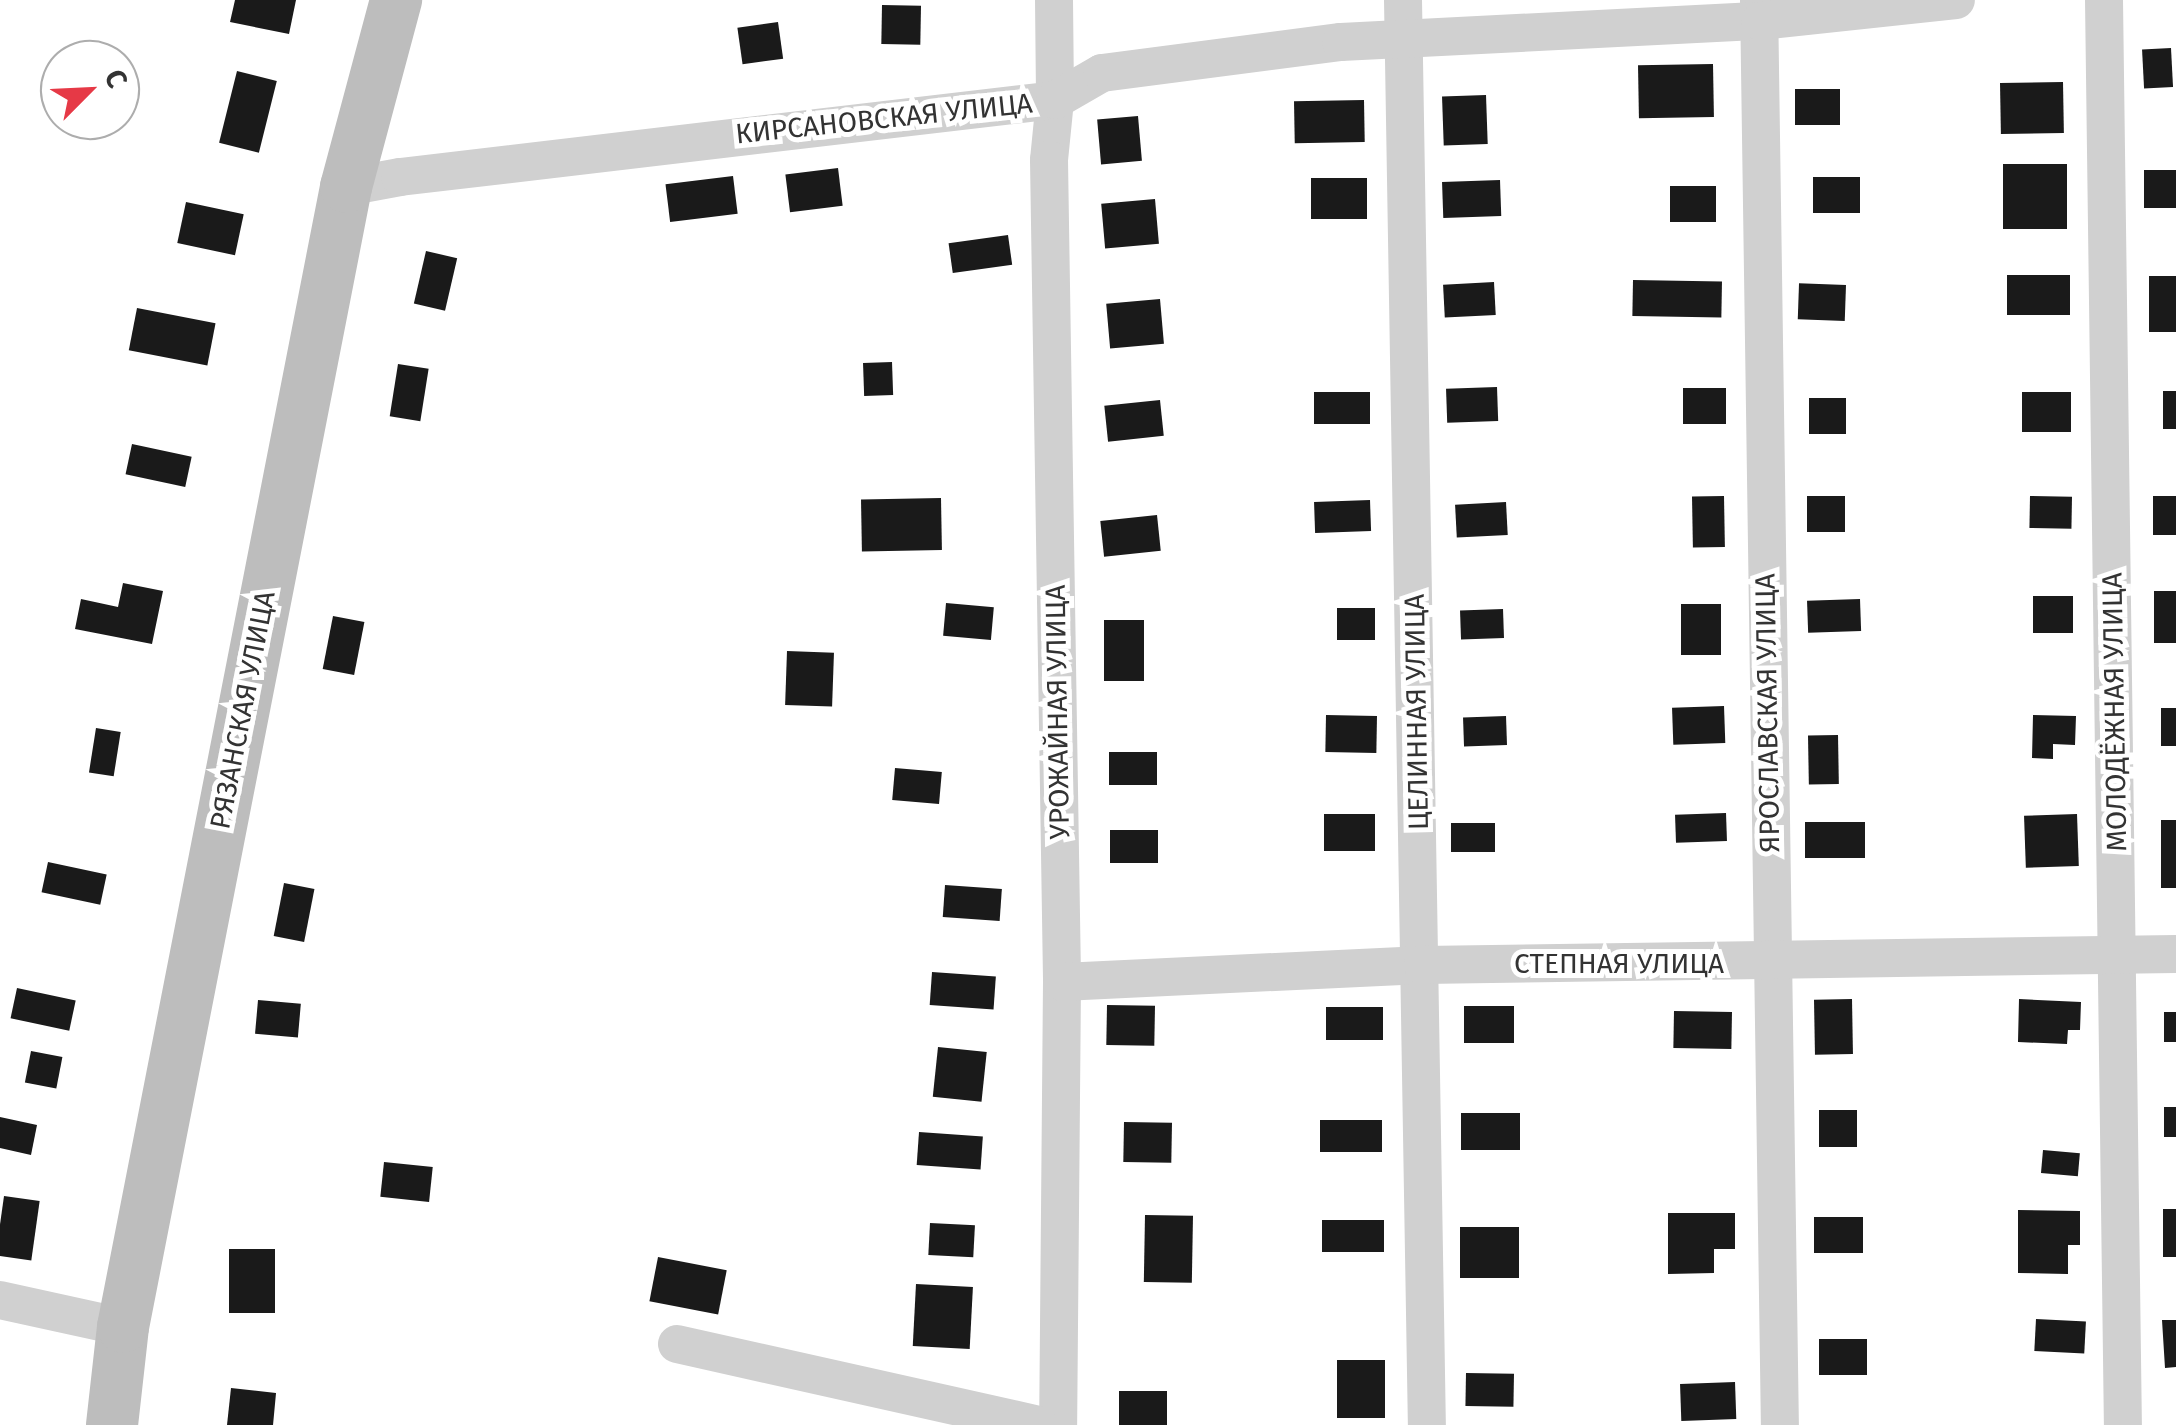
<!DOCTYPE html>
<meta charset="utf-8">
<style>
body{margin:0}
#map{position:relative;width:2176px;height:1425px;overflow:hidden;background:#fff;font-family:"Fira Sans",sans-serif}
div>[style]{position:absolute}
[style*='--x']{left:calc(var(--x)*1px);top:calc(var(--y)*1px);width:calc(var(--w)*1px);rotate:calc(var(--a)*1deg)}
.building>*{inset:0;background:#1a1a1a;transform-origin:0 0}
.minor>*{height:38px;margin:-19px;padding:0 19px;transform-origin:19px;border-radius:19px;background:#d0d0d0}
.secondary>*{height:52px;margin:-26px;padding:0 26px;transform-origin:26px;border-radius:26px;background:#bdbdbd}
span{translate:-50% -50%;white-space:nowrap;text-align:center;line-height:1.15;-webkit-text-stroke:10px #fff;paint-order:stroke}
.street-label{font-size:28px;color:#333}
.north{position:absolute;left:40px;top:40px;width:100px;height:100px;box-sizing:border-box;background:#fff;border:2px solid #adadad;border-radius:50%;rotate:66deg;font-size:28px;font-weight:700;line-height:40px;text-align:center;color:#333}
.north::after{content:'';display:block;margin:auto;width:35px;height:45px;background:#e63946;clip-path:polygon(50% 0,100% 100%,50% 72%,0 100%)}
</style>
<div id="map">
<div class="building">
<div style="clip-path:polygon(235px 0,296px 0,289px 34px,230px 22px)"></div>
<div style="left:882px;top:5px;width:39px;height:39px;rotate:1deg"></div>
<div style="left:778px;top:22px;width:37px;height:41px;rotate:82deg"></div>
<div style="left:2171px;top:48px;width:39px;height:29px;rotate:87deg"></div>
<div style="left:1713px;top:64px;width:53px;height:75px;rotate:89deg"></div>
<div style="left:237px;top:71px;width:41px;height:74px;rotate:14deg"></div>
<div style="left:2063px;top:82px;width:51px;height:63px;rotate:89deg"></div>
<div style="left:1795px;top:89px;width:45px;height:36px"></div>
<div style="left:1486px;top:95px;width:49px;height:44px;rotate:88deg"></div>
<div style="left:1364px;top:100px;width:42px;height:70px;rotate:89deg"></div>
<div style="left:1138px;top:116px;width:45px;height:41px;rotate:85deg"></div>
<div style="left:2067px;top:164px;width:65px;height:64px;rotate:90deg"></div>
<div style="left:838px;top:168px;width:38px;height:53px;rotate:83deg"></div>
<div style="left:2176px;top:170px;width:38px;height:32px;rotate:90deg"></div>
<div style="left:733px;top:176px;width:38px;height:68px;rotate:83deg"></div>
<div style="left:1813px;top:177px;width:47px;height:36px"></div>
<div style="left:1311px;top:178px;width:56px;height:41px"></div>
<div style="left:1500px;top:180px;width:36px;height:58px;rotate:88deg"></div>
<div style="left:1670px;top:186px;width:46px;height:36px"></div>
<div style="left:1155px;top:199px;width:45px;height:54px;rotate:85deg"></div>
<div style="left:186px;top:202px;width:59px;height:42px;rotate:12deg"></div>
<div style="left:1008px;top:235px;width:30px;height:60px;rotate:82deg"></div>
<div style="left:426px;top:251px;width:32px;height:54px;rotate:13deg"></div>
<div style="left:2007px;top:275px;width:63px;height:40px"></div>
<div style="left:2176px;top:276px;width:56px;height:27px;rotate:90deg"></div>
<div style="left:1633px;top:280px;width:89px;height:36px;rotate:1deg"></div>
<div style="left:1494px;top:282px;width:33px;height:51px;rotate:87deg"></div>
<div style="left:1846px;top:285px;width:36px;height:47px;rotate:92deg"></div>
<div style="left:1160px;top:299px;width:45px;height:54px;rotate:85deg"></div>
<div style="left:137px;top:308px;width:80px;height:43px;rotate:11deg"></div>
<div style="left:892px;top:362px;width:33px;height:29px;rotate:88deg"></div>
<div style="left:398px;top:364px;width:31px;height:53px;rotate:9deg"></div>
<div style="left:1497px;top:387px;width:34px;height:51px;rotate:88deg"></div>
<div style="left:1683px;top:388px;width:43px;height:36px"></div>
<div style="left:2176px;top:391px;width:38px;height:13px;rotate:90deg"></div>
<div style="left:1370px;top:392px;width:32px;height:56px;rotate:90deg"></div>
<div style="left:2022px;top:392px;width:49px;height:40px"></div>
<div style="left:1809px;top:398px;width:37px;height:36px"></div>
<div style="left:1160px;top:400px;width:36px;height:56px;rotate:84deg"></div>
<div style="left:132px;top:444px;width:61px;height:31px;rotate:12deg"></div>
<div style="left:1724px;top:496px;width:51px;height:32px;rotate:89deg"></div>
<div style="left:1807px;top:496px;width:38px;height:36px"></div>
<div style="left:2030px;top:496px;width:42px;height:32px;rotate:1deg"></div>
<div style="left:2153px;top:496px;width:23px;height:39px"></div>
<div style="left:941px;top:498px;width:52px;height:80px;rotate:89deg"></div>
<div style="left:1370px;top:500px;width:31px;height:56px;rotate:88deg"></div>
<div style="left:1506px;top:502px;width:33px;height:51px;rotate:87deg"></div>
<div style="left:1157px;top:515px;width:36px;height:57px;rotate:84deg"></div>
<div style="clip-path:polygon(123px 583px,163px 591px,152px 644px,75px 629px,81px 599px,118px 607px)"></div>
<div style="left:2176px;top:591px;width:52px;height:22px;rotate:90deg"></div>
<div style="left:2033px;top:596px;width:40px;height:37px"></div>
<div style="left:1860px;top:599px;width:32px;height:53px;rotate:88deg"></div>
<div style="left:946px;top:603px;width:48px;height:33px;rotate:5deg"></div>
<div style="left:1681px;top:604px;width:40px;height:51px"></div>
<div style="left:1337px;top:608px;width:38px;height:32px"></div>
<div style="left:1503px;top:609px;width:29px;height:43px;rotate:88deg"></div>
<div style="left:333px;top:616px;width:32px;height:54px;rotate:11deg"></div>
<div style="left:1104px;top:620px;width:40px;height:61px"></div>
<div style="left:787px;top:651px;width:47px;height:54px;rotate:2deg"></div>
<div style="left:1724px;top:706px;width:37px;height:52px;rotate:88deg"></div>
<div style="left:2176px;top:708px;width:38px;height:15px;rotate:90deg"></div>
<div style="left:1326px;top:715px;width:51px;height:37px;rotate:1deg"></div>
<div style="clip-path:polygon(2033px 715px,2076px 716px,2075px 745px,2053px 744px,2053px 759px,2032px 758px)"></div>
<div style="left:1506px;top:716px;width:29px;height:43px;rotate:88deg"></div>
<div style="left:96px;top:728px;width:25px;height:45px;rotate:9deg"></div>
<div style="left:1838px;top:735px;width:49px;height:30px;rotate:89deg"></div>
<div style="left:1109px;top:752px;width:48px;height:33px"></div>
<div style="left:895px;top:768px;width:47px;height:32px;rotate:5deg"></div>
<div style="left:1726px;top:813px;width:28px;height:51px;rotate:88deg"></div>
<div style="left:1324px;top:814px;width:51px;height:37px"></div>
<div style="left:2077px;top:814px;width:52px;height:53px;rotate:88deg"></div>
<div style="left:2161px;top:820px;width:15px;height:68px"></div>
<div style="left:1865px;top:822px;width:36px;height:60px;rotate:90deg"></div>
<div style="left:1495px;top:823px;width:29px;height:44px;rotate:90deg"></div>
<div style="left:1110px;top:830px;width:48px;height:33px"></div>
<div style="left:48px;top:862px;width:60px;height:31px;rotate:12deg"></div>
<div style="left:284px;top:883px;width:31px;height:54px;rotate:11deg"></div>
<div style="left:945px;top:885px;width:57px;height:32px;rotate:4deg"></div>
<div style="left:932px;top:972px;width:64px;height:33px;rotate:4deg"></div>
<div style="left:17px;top:988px;width:60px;height:31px;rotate:12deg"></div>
<div style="left:1852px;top:999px;width:55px;height:38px;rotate:89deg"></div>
<div style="clip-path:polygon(2019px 999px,2081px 1002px,2080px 1030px,2068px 1030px,2067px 1044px,2018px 1042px)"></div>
<div style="left:258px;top:1000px;width:43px;height:34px;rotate:5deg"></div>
<div style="left:1107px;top:1005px;width:48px;height:40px;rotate:1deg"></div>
<div style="left:1464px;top:1006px;width:50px;height:37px"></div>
<div style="left:1383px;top:1007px;width:33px;height:57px;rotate:90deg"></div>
<div style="left:1674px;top:1011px;width:58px;height:37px;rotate:1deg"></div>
<div style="left:2164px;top:1012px;width:12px;height:30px"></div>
<div style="left:938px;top:1047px;width:49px;height:50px;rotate:6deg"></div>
<div style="left:31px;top:1051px;width:32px;height:32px;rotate:11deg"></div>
<div style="left:2164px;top:1107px;width:12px;height:30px"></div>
<div style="left:1819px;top:1110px;width:38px;height:37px"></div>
<div style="left:1461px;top:1113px;width:59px;height:37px"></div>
<div style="clip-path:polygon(0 1117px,37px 1125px,31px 1155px,0 1148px)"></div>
<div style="left:1320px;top:1120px;width:62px;height:32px"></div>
<div style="left:1124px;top:1122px;width:48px;height:40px;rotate:1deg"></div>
<div style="left:919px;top:1132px;width:64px;height:33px;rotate:4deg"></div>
<div style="left:2043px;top:1150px;width:37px;height:23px;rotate:5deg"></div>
<div style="left:384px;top:1162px;width:49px;height:35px;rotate:6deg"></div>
<div style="left:4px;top:1196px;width:36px;height:60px;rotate:8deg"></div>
<div style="left:2163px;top:1209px;width:13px;height:48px"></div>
<div style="clip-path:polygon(2018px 1210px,2080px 1211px,2080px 1245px,2068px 1245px,2068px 1274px,2018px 1273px)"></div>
<div style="clip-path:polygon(1668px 1213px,1735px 1213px,1735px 1249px,1714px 1249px,1714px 1273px,1668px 1274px)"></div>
<div style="left:1145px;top:1215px;width:48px;height:67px;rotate:1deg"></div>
<div style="left:1814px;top:1217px;width:49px;height:36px"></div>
<div style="left:1322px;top:1220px;width:62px;height:32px"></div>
<div style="left:930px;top:1223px;width:45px;height:32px;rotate:3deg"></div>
<div style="left:1519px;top:1227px;width:51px;height:59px;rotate:90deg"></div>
<div style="left:275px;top:1249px;width:64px;height:46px;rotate:90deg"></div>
<div style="left:658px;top:1257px;width:70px;height:45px;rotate:11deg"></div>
<div style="left:916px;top:1284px;width:57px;height:62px;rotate:3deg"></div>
<div style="left:2036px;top:1319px;width:50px;height:32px;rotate:3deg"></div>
<div style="clip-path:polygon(2162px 1320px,2176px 1320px,2176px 1367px,2165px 1368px)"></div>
<div style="left:1819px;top:1339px;width:48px;height:36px"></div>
<div style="left:1337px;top:1360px;width:48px;height:58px"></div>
<div style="left:1466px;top:1373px;width:48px;height:33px;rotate:1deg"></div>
<div style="left:1735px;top:1382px;width:37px;height:55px;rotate:88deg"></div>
<div style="clip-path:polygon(231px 1388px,276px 1393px,273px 1425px,227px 1425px)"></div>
<div style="left:1119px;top:1391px;width:48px;height:34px"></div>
</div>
<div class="minor">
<div style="--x:1054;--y:0;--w:100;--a:89.4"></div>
<div style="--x:1055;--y:100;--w:60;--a:95.7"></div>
<div style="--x:1049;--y:160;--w:822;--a:89.09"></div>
<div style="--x:1062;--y:982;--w:443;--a:90.5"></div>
<div style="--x:1403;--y:0;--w:1425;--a:89.04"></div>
<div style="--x:1759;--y:0;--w:1425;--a:89.16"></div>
<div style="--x:2104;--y:0;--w:1425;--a:89.24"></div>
<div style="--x:346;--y:187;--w:55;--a:-10.5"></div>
<div style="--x:400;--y:177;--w:660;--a:-6.7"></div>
<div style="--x:1055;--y:100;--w:54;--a:-29.9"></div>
<div style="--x:1102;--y:73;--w:241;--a:-7.4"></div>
<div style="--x:1341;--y:42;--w:420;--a:-2.9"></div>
<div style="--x:1760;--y:21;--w:197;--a:-6.1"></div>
<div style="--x:1062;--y:982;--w:361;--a:-2.7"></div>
<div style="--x:1423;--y:965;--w:753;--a:-0.84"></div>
<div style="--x:0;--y:1300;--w:126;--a:12.4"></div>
<div style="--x:677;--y:1344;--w:371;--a:12.6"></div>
</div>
<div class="secondary">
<div style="--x:112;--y:1425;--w:99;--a:-83.6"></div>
<div style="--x:123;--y:1327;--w:1162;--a:-78.93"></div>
<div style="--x:346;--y:187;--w:194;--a:-75"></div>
</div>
<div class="street-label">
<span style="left:884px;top:119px;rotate:-6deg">КИРСАНОВСКАЯ УЛИЦА</span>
<span style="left:243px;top:710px;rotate:-79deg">РЯЗАНСКАЯ УЛИЦА</span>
<span style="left:1058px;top:712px;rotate:-91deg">УРОЖАЙНАЯ УЛИЦА</span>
<span style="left:1417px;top:712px;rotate:-91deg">ЦЕЛИННАЯ УЛИЦА</span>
<span style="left:2115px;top:712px;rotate:-91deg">МОЛОДЁЖНАЯ УЛИЦА</span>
<span style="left:1768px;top:713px;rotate:-91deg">ЯРОСЛАВСКАЯ УЛИЦА</span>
<span style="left:1619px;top:964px">СТЕПНАЯ УЛИЦА</span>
</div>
<div class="north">С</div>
</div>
